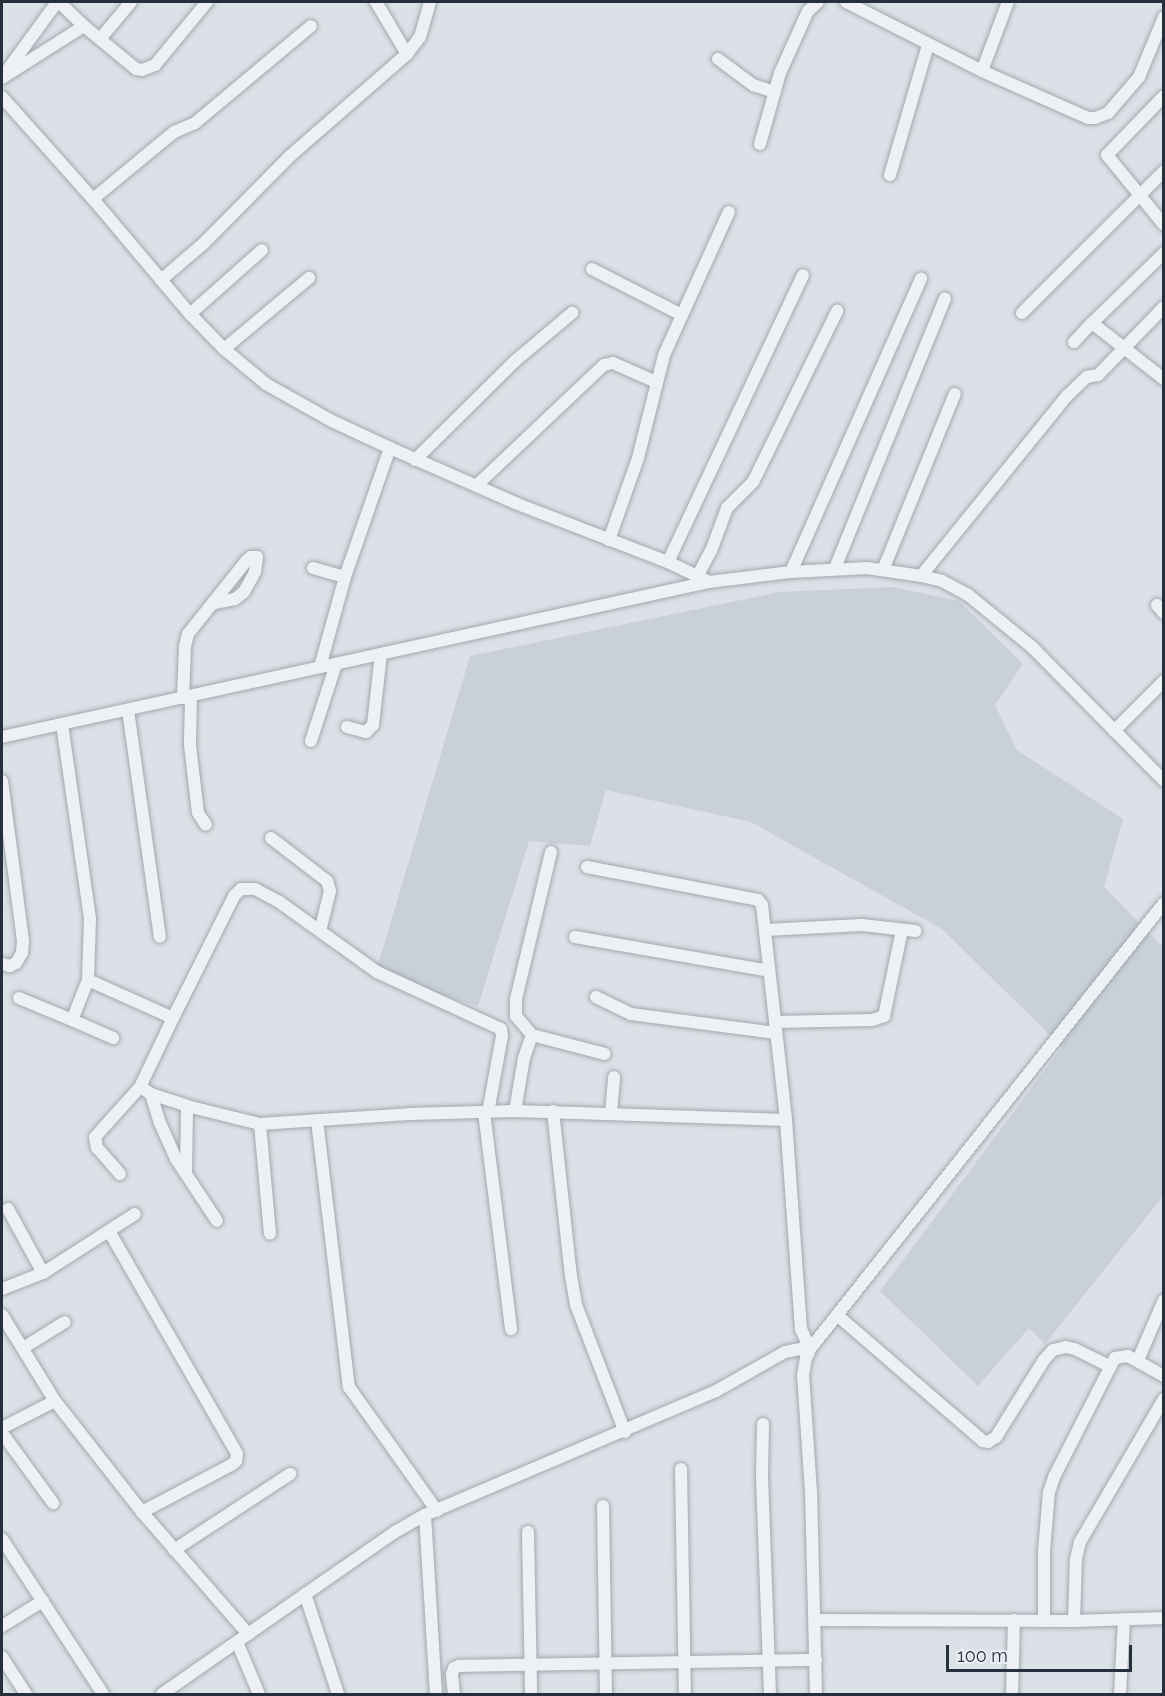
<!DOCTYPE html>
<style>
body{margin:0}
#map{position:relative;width:1165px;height:1696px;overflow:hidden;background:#dbe1e6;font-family:Raleway,sans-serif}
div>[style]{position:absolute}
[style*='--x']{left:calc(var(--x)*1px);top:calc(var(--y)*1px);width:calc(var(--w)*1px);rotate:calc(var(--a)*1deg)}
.built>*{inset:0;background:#c9d0d8}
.roads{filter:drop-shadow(0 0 2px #a1a8b0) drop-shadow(0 0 2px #a1a8b0)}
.street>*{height:12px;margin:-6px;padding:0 6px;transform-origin:6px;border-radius:6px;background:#eef1f4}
span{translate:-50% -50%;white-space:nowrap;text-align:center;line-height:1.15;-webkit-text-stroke:6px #eaeff4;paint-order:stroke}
.frame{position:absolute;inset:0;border:3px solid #25303c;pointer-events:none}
.scale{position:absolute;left:946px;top:1645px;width:186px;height:27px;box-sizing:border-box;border:3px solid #25303c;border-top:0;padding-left:8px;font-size:18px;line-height:21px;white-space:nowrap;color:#25303c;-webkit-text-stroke:4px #eaeff4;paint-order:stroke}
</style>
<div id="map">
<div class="built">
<div style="clip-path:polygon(892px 587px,959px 601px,1023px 664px,995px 705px,1017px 750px,1123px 819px,1104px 887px,1163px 947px,1163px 1196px,1045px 1344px,1029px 1328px,978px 1386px,880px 1291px,1062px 1047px,942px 929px,751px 822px,606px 790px,590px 846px,529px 841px,478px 1006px,375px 975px,470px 656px,780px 592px)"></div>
</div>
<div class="roads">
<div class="street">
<div style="--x:59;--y:2;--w:35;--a:44"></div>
<div style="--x:84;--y:26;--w:67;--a:39.6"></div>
<div style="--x:136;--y:69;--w:6;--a:9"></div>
<div style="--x:142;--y:70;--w:14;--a:-21"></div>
<div style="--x:155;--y:65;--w:82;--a:-50.5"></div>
<div style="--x:846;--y:2;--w:153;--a:26.9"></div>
<div style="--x:982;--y:71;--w:116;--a:23.9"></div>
<div style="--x:1088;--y:118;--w:7;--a:0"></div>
<div style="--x:1095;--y:118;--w:14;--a:-21"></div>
<div style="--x:1108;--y:113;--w:48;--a:-49.3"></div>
<div style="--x:1139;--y:77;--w:65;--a:-67.4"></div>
<div style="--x:100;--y:39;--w:48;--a:-50"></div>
<div style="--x:407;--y:54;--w:21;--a:-53"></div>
<div style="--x:420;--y:37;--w:36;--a:-74"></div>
<div style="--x:718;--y:59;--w:44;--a:36.6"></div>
<div style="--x:753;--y:85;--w:23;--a:18"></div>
<div style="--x:982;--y:71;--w:74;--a:-69.4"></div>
<div style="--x:6;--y:72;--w:87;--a:-53.9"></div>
<div style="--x:2;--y:78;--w:97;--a:-32.4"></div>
<div style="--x:1164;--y:96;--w:82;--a:134"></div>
<div style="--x:1107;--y:155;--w:90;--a:50.8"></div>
<div style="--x:2;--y:97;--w:137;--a:48.3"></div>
<div style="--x:93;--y:199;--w:150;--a:49.9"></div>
<div style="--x:190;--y:314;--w:49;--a:45.8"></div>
<div style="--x:224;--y:349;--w:55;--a:39.8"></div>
<div style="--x:266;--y:384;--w:76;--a:29.3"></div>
<div style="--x:332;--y:421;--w:64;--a:25"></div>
<div style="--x:390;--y:448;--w:137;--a:23.7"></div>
<div style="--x:515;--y:503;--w:164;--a:21.1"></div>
<div style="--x:668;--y:562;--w:46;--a:26"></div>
<div style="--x:760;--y:144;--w:74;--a:-74.3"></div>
<div style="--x:780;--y:73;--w:68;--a:-65.7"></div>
<div style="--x:808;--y:11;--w:13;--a:-42"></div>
<div style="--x:890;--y:175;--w:135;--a:-73.7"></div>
<div style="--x:93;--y:199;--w:105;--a:-39.6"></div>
<div style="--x:174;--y:132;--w:23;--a:-23"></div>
<div style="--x:195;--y:123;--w:151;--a:-39.9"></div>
<div style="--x:1164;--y:253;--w:100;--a:135.8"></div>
<div style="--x:1092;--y:323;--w:91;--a:37.9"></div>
<div style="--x:592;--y:269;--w:101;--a:27.1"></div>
<div style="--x:161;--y:280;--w:57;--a:-40.7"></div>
<div style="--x:204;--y:243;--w:122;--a:-45.3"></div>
<div style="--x:290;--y:156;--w:155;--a:-41.1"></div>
<div style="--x:407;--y:54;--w:61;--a:-120.8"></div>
<div style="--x:1022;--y:313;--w:201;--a:-45"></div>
<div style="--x:190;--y:314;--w:96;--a:-41.6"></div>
<div style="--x:1074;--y:342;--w:26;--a:-47"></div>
<div style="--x:224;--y:349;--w:111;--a:-39.9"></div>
<div style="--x:415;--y:460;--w:141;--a:-44.7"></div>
<div style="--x:515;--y:361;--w:75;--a:-40.1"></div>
<div style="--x:477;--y:485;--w:175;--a:-43.4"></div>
<div style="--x:604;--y:365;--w:9;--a:-13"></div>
<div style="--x:613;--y:363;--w:47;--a:23.8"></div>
<div style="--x:609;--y:540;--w:87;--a:-70.5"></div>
<div style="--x:638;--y:458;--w:106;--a:-75.8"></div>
<div style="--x:664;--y:355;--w:157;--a:-65.6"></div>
<div style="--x:668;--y:562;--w:317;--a:-64.8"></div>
<div style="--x:313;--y:568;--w:33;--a:16"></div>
<div style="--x:835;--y:568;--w:291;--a:-67.8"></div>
<div style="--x:883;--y:570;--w:190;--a:-67.8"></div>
<div style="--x:791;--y:572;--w:321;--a:-66.1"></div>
<div style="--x:698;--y:575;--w:27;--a:-62"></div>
<div style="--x:711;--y:551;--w:46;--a:-69.6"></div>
<div style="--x:727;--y:508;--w:37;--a:-45"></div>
<div style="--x:753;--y:482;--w:191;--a:-63.8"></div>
<div style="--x:921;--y:576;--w:232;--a:-51"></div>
<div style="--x:1067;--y:396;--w:28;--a:-44"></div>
<div style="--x:1087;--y:377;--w:11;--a:-10"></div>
<div style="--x:1098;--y:375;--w:95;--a:-45.9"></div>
<div style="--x:1157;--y:605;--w:11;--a:49"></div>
<div style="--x:320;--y:667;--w:93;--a:-74.5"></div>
<div style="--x:345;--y:577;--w:137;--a:-70.8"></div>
<div style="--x:191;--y:696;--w:49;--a:91.2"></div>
<div style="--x:190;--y:745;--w:68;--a:83.3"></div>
<div style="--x:198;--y:813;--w:14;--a:56"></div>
<div style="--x:183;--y:698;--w:52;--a:-87.8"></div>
<div style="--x:185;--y:646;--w:12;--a:-76"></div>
<div style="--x:188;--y:634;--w:95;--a:-51.4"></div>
<div style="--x:247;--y:560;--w:5;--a:-37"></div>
<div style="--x:251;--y:557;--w:6;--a:0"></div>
<div style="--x:257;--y:557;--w:15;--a:98"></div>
<div style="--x:255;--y:572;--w:23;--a:119"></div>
<div style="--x:244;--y:592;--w:11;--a:142"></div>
<div style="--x:235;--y:599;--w:21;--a:169"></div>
<div style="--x:128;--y:710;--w:229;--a:82"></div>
<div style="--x:62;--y:724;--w:197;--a:81.8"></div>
<div style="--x:90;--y:919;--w:61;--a:91.9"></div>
<div style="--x:88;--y:980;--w:93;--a:24.1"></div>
<div style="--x:173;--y:1018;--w:136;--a:-63.4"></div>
<div style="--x:234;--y:896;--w:10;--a:-45"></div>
<div style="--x:241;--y:889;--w:14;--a:0"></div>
<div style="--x:255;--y:889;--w:26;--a:28"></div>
<div style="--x:278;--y:901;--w:122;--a:35.6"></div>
<div style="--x:377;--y:972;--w:136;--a:24.7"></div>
<div style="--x:501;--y:1029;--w:7;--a:82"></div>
<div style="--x:502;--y:1036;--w:77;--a:100.4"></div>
<div style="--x:347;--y:727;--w:20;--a:15"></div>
<div style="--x:366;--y:732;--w:10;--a:-45"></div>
<div style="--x:373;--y:725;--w:71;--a:-83.6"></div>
<div style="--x:1114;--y:731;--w:71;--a:-45"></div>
<div style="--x:2;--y:737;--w:724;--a:-12.37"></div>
<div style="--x:709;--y:582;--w:83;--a:-7"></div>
<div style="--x:791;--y:572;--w:76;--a:-3"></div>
<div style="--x:867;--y:568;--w:55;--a:8.4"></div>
<div style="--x:921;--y:576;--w:22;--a:13"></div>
<div style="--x:942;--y:581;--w:30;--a:28"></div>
<div style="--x:968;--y:595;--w:82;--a:39.1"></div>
<div style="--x:1032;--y:647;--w:188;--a:45.4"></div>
<div style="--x:311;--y:741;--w:81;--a:-72"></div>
<div style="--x:2;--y:781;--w:161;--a:82.5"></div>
<div style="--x:23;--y:941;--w:12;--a:95"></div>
<div style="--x:22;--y:953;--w:12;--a:121"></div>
<div style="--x:16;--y:963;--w:7;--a:153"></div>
<div style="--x:10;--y:966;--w:8;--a:-166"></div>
<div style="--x:271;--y:838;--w:71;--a:37.5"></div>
<div style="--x:327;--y:881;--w:10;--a:73"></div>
<div style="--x:330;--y:891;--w:41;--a:104"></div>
<div style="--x:587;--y:867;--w:174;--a:10.9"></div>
<div style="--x:758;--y:900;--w:6;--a:51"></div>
<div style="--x:762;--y:905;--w:216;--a:83.6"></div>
<div style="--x:786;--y:1120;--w:210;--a:85.9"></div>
<div style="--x:801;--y:1329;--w:22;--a:66"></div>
<div style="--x:765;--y:930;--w:97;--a:-3"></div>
<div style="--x:862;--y:925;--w:54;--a:6.3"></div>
<div style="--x:575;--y:937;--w:197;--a:9.9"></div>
<div style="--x:88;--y:980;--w:43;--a:111.8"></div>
<div style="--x:72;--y:1020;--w:45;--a:23.7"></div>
<div style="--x:596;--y:997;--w:39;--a:26"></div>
<div style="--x:631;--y:1014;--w:146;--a:7.5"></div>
<div style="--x:19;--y:998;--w:57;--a:22.5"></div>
<div style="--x:775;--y:1022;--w:97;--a:-1.2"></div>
<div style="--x:872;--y:1020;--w:13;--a:-18"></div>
<div style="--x:884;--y:1016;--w:88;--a:-78.2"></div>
<div style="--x:532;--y:1035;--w:25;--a:-130"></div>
<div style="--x:516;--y:1016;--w:17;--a:-90"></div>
<div style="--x:516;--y:999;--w:151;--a:-76.6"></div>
<div style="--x:140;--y:1087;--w:76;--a:-64.4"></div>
<div style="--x:151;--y:1094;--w:30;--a:73"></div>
<div style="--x:160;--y:1123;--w:39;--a:66"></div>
<div style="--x:176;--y:1159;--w:74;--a:56.5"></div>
<div style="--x:515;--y:1111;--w:54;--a:-80.4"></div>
<div style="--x:524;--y:1058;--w:24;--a:-71"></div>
<div style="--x:532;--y:1035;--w:75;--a:14.6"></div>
<div style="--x:553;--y:1111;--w:166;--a:83.8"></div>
<div style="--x:571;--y:1276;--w:29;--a:80"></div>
<div style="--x:576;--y:1305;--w:136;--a:68.9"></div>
<div style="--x:484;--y:1112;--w:219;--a:82.9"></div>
<div style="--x:611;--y:1113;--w:36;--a:-85"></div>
<div style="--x:317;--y:1120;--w:269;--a:83.2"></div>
<div style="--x:349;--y:1387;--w:152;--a:54.6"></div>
<div style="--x:260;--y:1124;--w:110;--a:84.8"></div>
<div style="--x:186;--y:1173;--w:67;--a:-89.1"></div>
<div style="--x:120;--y:1174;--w:35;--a:-131"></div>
<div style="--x:97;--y:1148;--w:11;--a:-100"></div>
<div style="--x:95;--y:1137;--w:67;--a:-48"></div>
<div style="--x:140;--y:1087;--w:13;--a:32"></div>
<div style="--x:151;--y:1094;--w:38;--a:18"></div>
<div style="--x:187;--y:1106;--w:75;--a:13.9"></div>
<div style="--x:260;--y:1124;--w:149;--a:-3.8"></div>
<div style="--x:409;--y:1114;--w:106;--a:-1.6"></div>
<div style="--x:515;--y:1111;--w:271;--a:1.9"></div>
<div style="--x:8;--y:1209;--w:73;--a:61.3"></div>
<div style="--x:109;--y:1231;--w:257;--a:60.1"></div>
<div style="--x:237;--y:1454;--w:7;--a:98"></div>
<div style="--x:236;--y:1461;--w:6;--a:141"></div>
<div style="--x:231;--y:1465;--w:101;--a:152.2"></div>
<div style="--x:2;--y:1289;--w:44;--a:-21.3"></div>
<div style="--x:43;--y:1273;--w:109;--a:-32.7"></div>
<div style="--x:2;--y:1315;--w:101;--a:58.4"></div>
<div style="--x:55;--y:1401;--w:141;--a:51.9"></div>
<div style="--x:142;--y:1512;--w:162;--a:49"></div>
<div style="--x:248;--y:1634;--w:179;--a:-34.8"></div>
<div style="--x:395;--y:1532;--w:34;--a:-30"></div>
<div style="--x:425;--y:1515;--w:316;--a:-23.1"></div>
<div style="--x:716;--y:1391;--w:79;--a:-29.5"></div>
<div style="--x:785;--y:1352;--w:16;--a:-11"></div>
<div style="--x:801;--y:1349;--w:9;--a:36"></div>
<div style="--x:837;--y:1315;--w:193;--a:40.8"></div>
<div style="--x:983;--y:1441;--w:5;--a:11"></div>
<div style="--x:988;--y:1442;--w:9;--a:-32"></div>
<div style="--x:996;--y:1437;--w:91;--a:-58.1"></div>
<div style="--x:1044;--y:1360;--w:13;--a:-48"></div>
<div style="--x:1053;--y:1350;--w:13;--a:-13"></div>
<div style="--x:1066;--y:1347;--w:9;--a:13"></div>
<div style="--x:1075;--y:1349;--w:40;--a:26.6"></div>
<div style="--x:23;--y:1348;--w:49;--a:-31.8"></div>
<div style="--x:1138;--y:1360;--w:65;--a:-66.6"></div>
<div style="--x:763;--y:1424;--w:53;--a:91.1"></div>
<div style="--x:762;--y:1477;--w:217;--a:87.9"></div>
<div style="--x:2;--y:1428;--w:59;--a:-27"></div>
<div style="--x:2;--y:1433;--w:87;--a:53.9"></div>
<div style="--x:681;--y:1469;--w:225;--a:89"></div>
<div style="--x:603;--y:1506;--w:188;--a:89.1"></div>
<div style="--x:425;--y:1515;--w:179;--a:86.5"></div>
<div style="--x:528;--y:1532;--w:162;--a:88.9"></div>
<div style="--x:2;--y:1539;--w:185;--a:56.9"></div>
<div style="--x:174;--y:1550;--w:139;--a:-33.2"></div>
<div style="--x:305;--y:1594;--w:105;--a:71.7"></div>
<div style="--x:815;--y:1620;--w:259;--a:0.2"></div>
<div style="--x:1074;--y:1621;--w:90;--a:-1.9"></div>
<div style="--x:1044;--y:1621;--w:70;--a:-90"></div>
<div style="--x:1044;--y:1551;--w:59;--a:-85.2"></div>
<div style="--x:1049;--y:1492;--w:18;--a:-71"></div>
<div style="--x:1055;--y:1475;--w:131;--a:-62.9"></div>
<div style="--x:1115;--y:1358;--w:13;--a:-9"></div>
<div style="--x:1128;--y:1356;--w:41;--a:29.1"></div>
<div style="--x:1074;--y:1621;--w:62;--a:-88.2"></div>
<div style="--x:1076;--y:1559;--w:17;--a:-77"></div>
<div style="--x:1080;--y:1542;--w:166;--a:-59.6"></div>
<div style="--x:2;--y:1626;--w:48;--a:-31.4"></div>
<div style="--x:237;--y:1642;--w:56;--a:67.1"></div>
<div style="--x:2;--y:1657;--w:44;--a:57"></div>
<div style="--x:162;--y:1694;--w:105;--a:-34.9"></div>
<div style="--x:454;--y:1694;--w:20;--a:-96"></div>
<div style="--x:452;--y:1674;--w:6;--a:-72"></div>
<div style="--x:454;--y:1668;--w:5;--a:-22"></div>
<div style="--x:459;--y:1666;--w:357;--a:-1"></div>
<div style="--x:816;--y:1694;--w:202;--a:-91.4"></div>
<div style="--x:811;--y:1492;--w:117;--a:-93.9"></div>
<div style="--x:803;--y:1375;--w:17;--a:-80"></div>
<div style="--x:806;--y:1358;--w:10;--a:-66"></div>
<div style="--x:810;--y:1349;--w:569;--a:-51.56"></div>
<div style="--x:1012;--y:1694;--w:74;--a:-88.5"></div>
<div style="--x:1120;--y:1694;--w:75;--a:-86.9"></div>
</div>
</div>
<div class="frame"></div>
<div class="scale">100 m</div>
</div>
